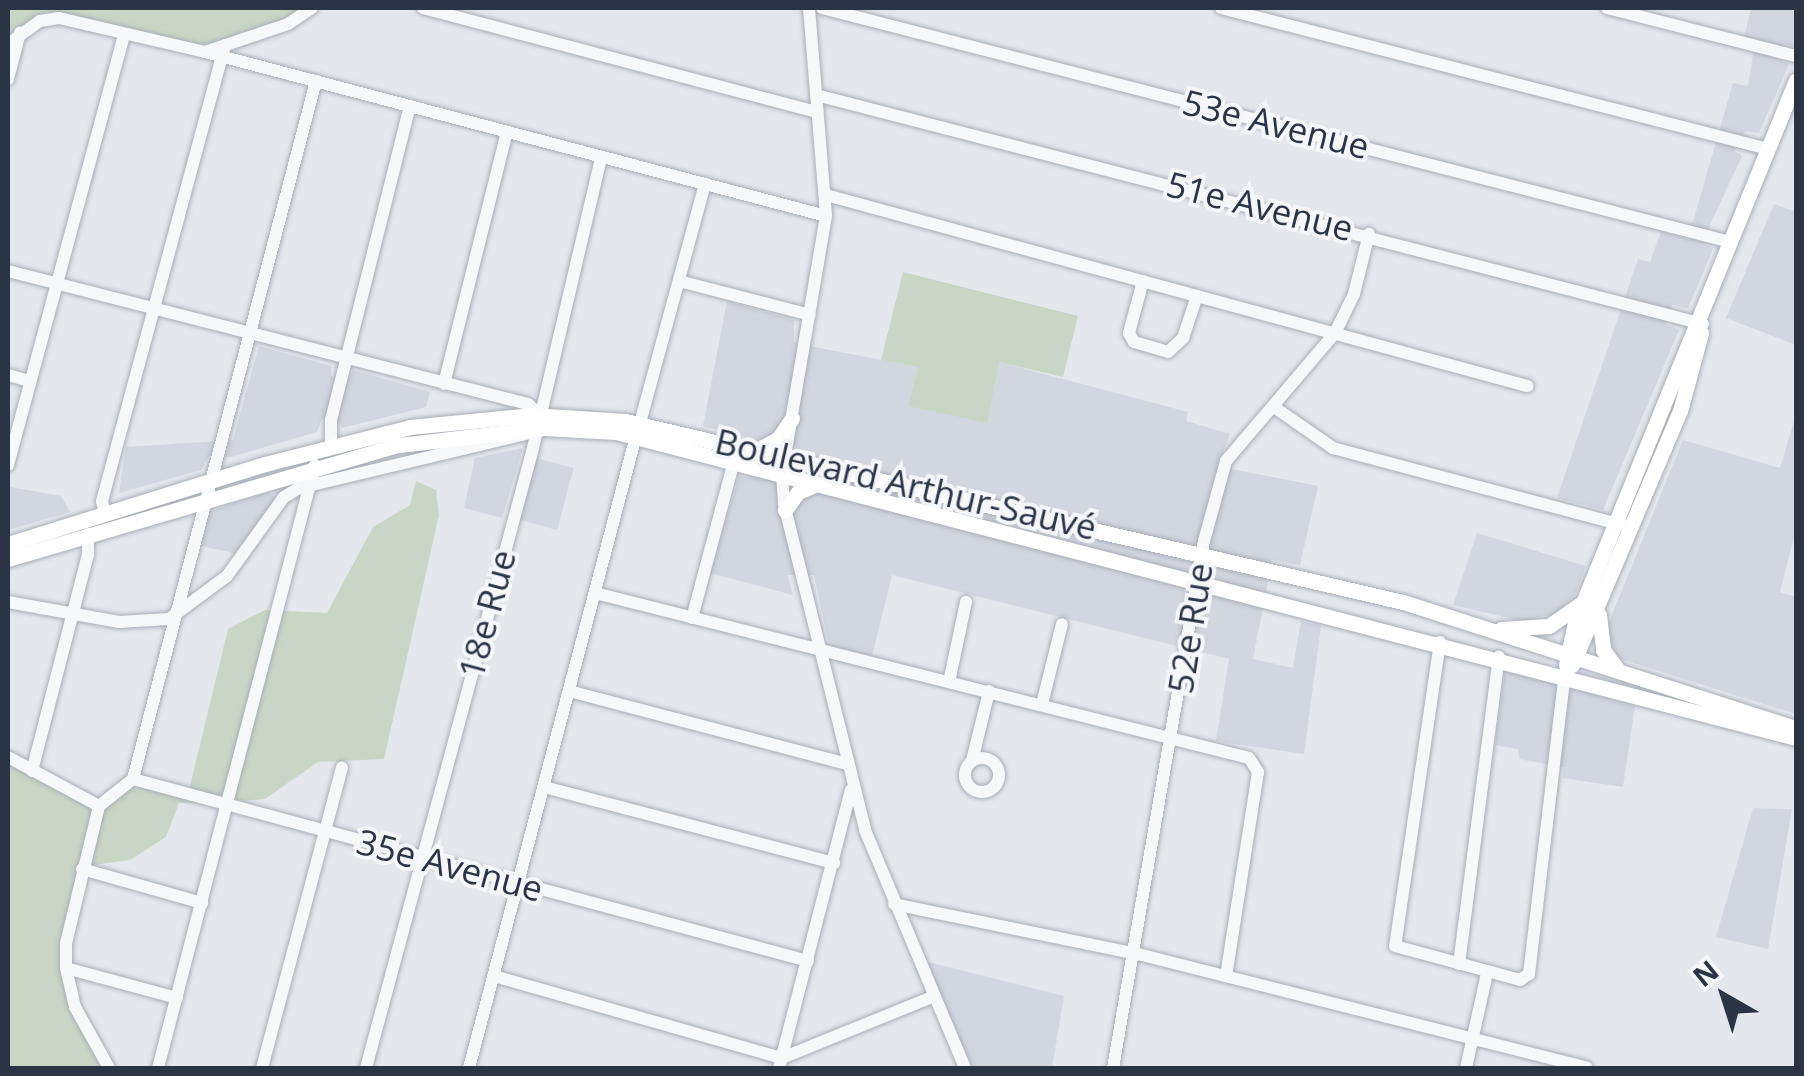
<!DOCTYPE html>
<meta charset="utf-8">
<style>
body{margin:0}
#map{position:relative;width:1804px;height:1076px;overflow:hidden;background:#e4e7ec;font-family:"Open Sans",sans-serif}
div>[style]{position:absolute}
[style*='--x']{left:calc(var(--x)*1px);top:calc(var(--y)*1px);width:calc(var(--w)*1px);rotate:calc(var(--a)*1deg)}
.built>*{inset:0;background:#d2d6de;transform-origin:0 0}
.green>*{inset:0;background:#c9d6c5}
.roads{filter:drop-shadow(0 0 2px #a9aeb7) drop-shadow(0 0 2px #a9aeb7)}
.minor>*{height:12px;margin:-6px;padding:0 6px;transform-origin:6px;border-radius:6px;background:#f7f8fa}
.minor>.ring{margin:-6px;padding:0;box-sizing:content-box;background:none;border:12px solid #f7f8fa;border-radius:50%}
.major>*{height:15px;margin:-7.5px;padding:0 7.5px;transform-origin:7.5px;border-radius:7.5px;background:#fff}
span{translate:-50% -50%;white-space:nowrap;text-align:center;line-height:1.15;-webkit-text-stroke:8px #f4f6f9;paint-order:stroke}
.street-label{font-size:35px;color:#2b3445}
.frame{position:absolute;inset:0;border:10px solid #2b3445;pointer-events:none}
.north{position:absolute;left:1674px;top:946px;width:100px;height:100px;-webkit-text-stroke:8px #f4f6f9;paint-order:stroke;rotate:321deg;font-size:28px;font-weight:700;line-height:40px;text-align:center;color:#2b3445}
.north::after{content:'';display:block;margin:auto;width:35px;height:45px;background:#2b3445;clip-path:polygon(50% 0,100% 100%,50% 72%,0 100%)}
</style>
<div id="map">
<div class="built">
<div style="clip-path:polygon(1751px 8px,1796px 8px,1796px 46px,1783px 44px,1777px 59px,1789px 64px,1759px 133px,1745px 131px,1735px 151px,1742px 156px,1702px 242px,1713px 249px,1688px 308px,1672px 305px,1666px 324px,1679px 330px,1603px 510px,1557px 498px,1638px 259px,1650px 262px,1661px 232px,1688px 239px,1733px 83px,1748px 86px,1753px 54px,1745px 34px)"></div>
<div style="clip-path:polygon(1774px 204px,1796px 212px,1796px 345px,1726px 318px)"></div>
<div style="clip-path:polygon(727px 301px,794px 320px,794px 343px,918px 367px,908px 406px,999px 362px,1188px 412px,1186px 421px,1230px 434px,1217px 466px,1318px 486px,1300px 565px,1272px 560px,1253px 659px,1293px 668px,1301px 621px,1321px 626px,1304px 754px,1216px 741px,1229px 659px,892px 575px,872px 656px,829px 645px,814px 575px,787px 575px,793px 595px,710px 573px,739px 477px,756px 476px,750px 439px,703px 426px)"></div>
<div style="clip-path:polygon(259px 346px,331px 366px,331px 376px,348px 380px,353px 370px,430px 392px,426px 407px,342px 428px,338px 419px,322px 419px,317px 432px,231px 457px,209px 456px,201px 470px,119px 493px,126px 447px,233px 440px)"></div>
<div style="clip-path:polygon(1796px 414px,1796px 529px,1780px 592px,1796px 597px,1796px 714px,1617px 658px,1607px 627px,1683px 440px,1780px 468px)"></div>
<div style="clip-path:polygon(523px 448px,502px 518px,464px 508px,475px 458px)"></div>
<div style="left:536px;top:458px;width:39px;height:64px;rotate:15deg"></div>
<div style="clip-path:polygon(10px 487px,61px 496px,70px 512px,8px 530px)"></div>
<div style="clip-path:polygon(268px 492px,276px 498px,238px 554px,201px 546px,208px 512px)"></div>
<div style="clip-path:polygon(1477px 533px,1586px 566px,1575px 595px,1555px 614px,1522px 621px,1453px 605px)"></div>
<div style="clip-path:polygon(1505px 670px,1635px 706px,1623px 787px,1563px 778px,1564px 767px,1519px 759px,1518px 749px,1495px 745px)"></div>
<div style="clip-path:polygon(1753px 808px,1792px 809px,1768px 949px,1716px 937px)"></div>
<div style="clip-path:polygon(916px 959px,1064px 996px,1052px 1068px,965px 1068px)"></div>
</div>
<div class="green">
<div style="clip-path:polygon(8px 8px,312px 8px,205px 52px,124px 35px,75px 15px,55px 16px,8px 42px)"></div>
<div style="clip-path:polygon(903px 272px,1078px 316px,1063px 377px,999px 362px,987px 423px,908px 406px,918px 367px,881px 360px)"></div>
<div style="clip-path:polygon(416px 481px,436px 490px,439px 515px,384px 759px,318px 762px,265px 799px,241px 801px,189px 790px,228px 629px,265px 610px,327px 613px,373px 527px,410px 505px)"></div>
<div style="clip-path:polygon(8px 747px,32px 771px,99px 806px,133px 782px,225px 803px,179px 803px,166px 837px,130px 860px,86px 866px,66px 968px,104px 1068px,8px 1068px)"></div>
</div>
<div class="roads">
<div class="minor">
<div style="--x:423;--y:8;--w:408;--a:14.8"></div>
<div style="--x:809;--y:8;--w:209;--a:85.3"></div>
<div style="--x:826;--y:216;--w:262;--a:99.7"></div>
<div style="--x:782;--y:474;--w:30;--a:86"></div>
<div style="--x:784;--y:504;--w:336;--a:76"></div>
<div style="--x:865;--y:830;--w:258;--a:67.2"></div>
<div style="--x:822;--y:8;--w:938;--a:14.45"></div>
<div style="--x:1221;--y:8;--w:565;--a:14.45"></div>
<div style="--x:1607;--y:8;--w:195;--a:14.3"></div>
<div style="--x:8;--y:44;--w:39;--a:-36"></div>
<div style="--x:40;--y:21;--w:19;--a:-9"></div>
<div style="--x:59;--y:18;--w:150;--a:13.1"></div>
<div style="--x:205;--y:52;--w:88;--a:-18.6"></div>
<div style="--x:288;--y:24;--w:29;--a:-34"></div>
<div style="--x:205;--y:52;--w:642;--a:14.79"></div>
<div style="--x:8;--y:79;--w:48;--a:-75.4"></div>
<div style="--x:816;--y:95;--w:916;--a:14.48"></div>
<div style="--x:826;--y:195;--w:727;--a:15.24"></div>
<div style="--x:8;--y:271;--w:537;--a:14.35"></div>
<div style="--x:528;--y:404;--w:16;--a:43"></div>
<div style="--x:679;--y:281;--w:135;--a:14.5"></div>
<div style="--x:1143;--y:281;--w:54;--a:105.1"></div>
<div style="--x:1129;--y:333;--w:10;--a:61"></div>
<div style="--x:1134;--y:342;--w:35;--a:16"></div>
<div style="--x:1168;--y:352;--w:21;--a:-43"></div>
<div style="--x:1183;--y:338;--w:44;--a:-71.6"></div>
<div style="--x:8;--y:375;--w:22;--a:16"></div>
<div style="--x:444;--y:384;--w:260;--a:-76"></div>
<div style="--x:1274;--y:407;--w:72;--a:34.8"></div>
<div style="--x:1333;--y:448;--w:300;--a:14.9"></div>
<div style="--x:640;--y:423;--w:248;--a:-74.8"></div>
<div style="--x:331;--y:446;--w:26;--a:-90"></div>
<div style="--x:331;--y:420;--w:324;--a:-75.9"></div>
<div style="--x:8;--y:465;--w:445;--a:-74.9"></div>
<div style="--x:105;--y:514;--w:13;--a:-103"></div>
<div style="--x:102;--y:501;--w:472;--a:-74.9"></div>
<div style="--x:595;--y:593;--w:674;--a:14.16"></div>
<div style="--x:1249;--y:758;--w:17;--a:57"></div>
<div style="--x:1258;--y:772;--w:206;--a:98.9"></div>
<div style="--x:8;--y:602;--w:113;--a:10.2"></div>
<div style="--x:119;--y:622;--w:50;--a:-3.4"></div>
<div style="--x:169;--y:619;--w:72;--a:-36.6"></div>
<div style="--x:227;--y:576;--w:97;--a:-54.2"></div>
<div style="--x:284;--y:497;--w:17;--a:-31"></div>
<div style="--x:299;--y:488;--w:237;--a:-13.4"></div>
<div style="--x:692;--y:618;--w:163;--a:-75"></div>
<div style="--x:1440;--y:642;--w:307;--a:98.4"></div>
<div style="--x:1395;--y:946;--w:130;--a:15.2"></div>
<div style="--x:1520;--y:980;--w:11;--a:-34"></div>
<div style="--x:1529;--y:974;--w:302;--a:-83.2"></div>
<div style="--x:949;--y:682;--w:82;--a:-78"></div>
<div style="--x:569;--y:691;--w:287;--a:14.7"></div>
<div style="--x:1042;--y:704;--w:82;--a:-76"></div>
<div style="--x:8;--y:757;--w:103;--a:28.3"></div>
<div class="ring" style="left:965px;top:758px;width:22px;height:22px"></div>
<div style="--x:972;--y:761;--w:72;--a:-76.3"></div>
<div style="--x:32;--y:771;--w:223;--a:-75.5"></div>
<div style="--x:88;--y:555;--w:21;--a:-90"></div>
<div style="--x:133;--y:779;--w:722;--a:-75.31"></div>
<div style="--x:133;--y:779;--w:699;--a:15.09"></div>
<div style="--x:544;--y:787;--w:300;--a:14.7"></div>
<div style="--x:99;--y:806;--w:141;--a:103.5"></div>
<div style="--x:66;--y:943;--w:25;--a:90"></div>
<div style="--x:66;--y:968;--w:40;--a:77"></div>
<div style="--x:75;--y:1007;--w:70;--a:60.9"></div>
<div style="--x:99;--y:806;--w:43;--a:-38.5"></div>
<div style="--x:82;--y:869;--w:125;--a:15.8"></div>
<div style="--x:894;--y:904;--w:249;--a:11.6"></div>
<div style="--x:1138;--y:954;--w:463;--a:14.2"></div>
<div style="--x:1459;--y:964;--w:310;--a:-82.6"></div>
<div style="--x:66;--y:968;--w:115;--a:15.1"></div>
<div style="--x:494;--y:976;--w:299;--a:15.9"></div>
<div style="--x:782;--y:1058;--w:162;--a:-22.1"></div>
<div style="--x:158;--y:1068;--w:623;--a:-75.41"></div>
<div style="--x:262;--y:1068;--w:311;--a:-75.1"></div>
<div style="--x:366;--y:1068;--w:642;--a:-74.92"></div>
<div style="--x:533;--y:448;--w:299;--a:-76.8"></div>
<div style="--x:469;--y:1068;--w:654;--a:-75.2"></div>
<div style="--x:779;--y:1068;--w:287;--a:-75.5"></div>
<div style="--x:1113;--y:1068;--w:535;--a:-80.2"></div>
<div style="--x:1204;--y:541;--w:83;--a:-74.6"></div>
<div style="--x:1226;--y:461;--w:168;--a:-49.6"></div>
<div style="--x:1335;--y:333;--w:43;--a:-64"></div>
<div style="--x:1354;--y:294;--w:62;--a:-76"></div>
<div style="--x:1466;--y:1068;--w:97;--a:-77.5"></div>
</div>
<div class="major">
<div style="--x:757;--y:450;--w:24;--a:-28"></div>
<div style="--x:778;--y:439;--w:25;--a:-56"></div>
<div style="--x:785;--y:510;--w:22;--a:-54"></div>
<div style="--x:798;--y:492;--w:21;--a:-23"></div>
<div style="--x:8;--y:544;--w:269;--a:-17.3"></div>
<div style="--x:265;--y:464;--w:150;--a:-14.3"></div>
<div style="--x:410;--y:427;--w:123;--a:-5.6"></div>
<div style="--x:532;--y:415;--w:93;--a:3.7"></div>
<div style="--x:625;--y:421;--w:799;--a:13.1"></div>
<div style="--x:1403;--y:602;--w:413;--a:17.8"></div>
<div style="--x:8;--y:559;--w:407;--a:-16.3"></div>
<div style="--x:399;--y:445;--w:146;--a:-6.7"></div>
<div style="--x:544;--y:428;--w:72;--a:3.2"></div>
<div style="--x:616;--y:432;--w:1219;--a:14.54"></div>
<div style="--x:1599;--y:615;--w:35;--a:83"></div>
<div style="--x:1603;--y:650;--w:26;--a:53"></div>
<div style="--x:1501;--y:629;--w:48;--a:-3.6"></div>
<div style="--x:1549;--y:626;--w:38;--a:-35"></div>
<div style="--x:1566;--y:665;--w:44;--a:-78.2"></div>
<div style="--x:1575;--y:622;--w:585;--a:-67.82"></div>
<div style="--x:1572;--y:665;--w:276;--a:-67"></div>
<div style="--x:1680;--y:411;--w:81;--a:-74.9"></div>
</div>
</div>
<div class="street-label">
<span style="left:1276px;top:124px;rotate:14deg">53e Avenue</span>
<span style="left:1260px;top:206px;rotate:14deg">51e Avenue</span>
<span style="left:906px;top:484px;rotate:13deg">Boulevard Arthur-Sauvé</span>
<span style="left:487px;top:614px;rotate:-75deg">18e Rue</span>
<span style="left:1190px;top:628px;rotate:-81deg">52e Rue</span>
<span style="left:450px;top:865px;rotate:15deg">35e Avenue</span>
</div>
<div class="frame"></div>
<div class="north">N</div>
</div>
